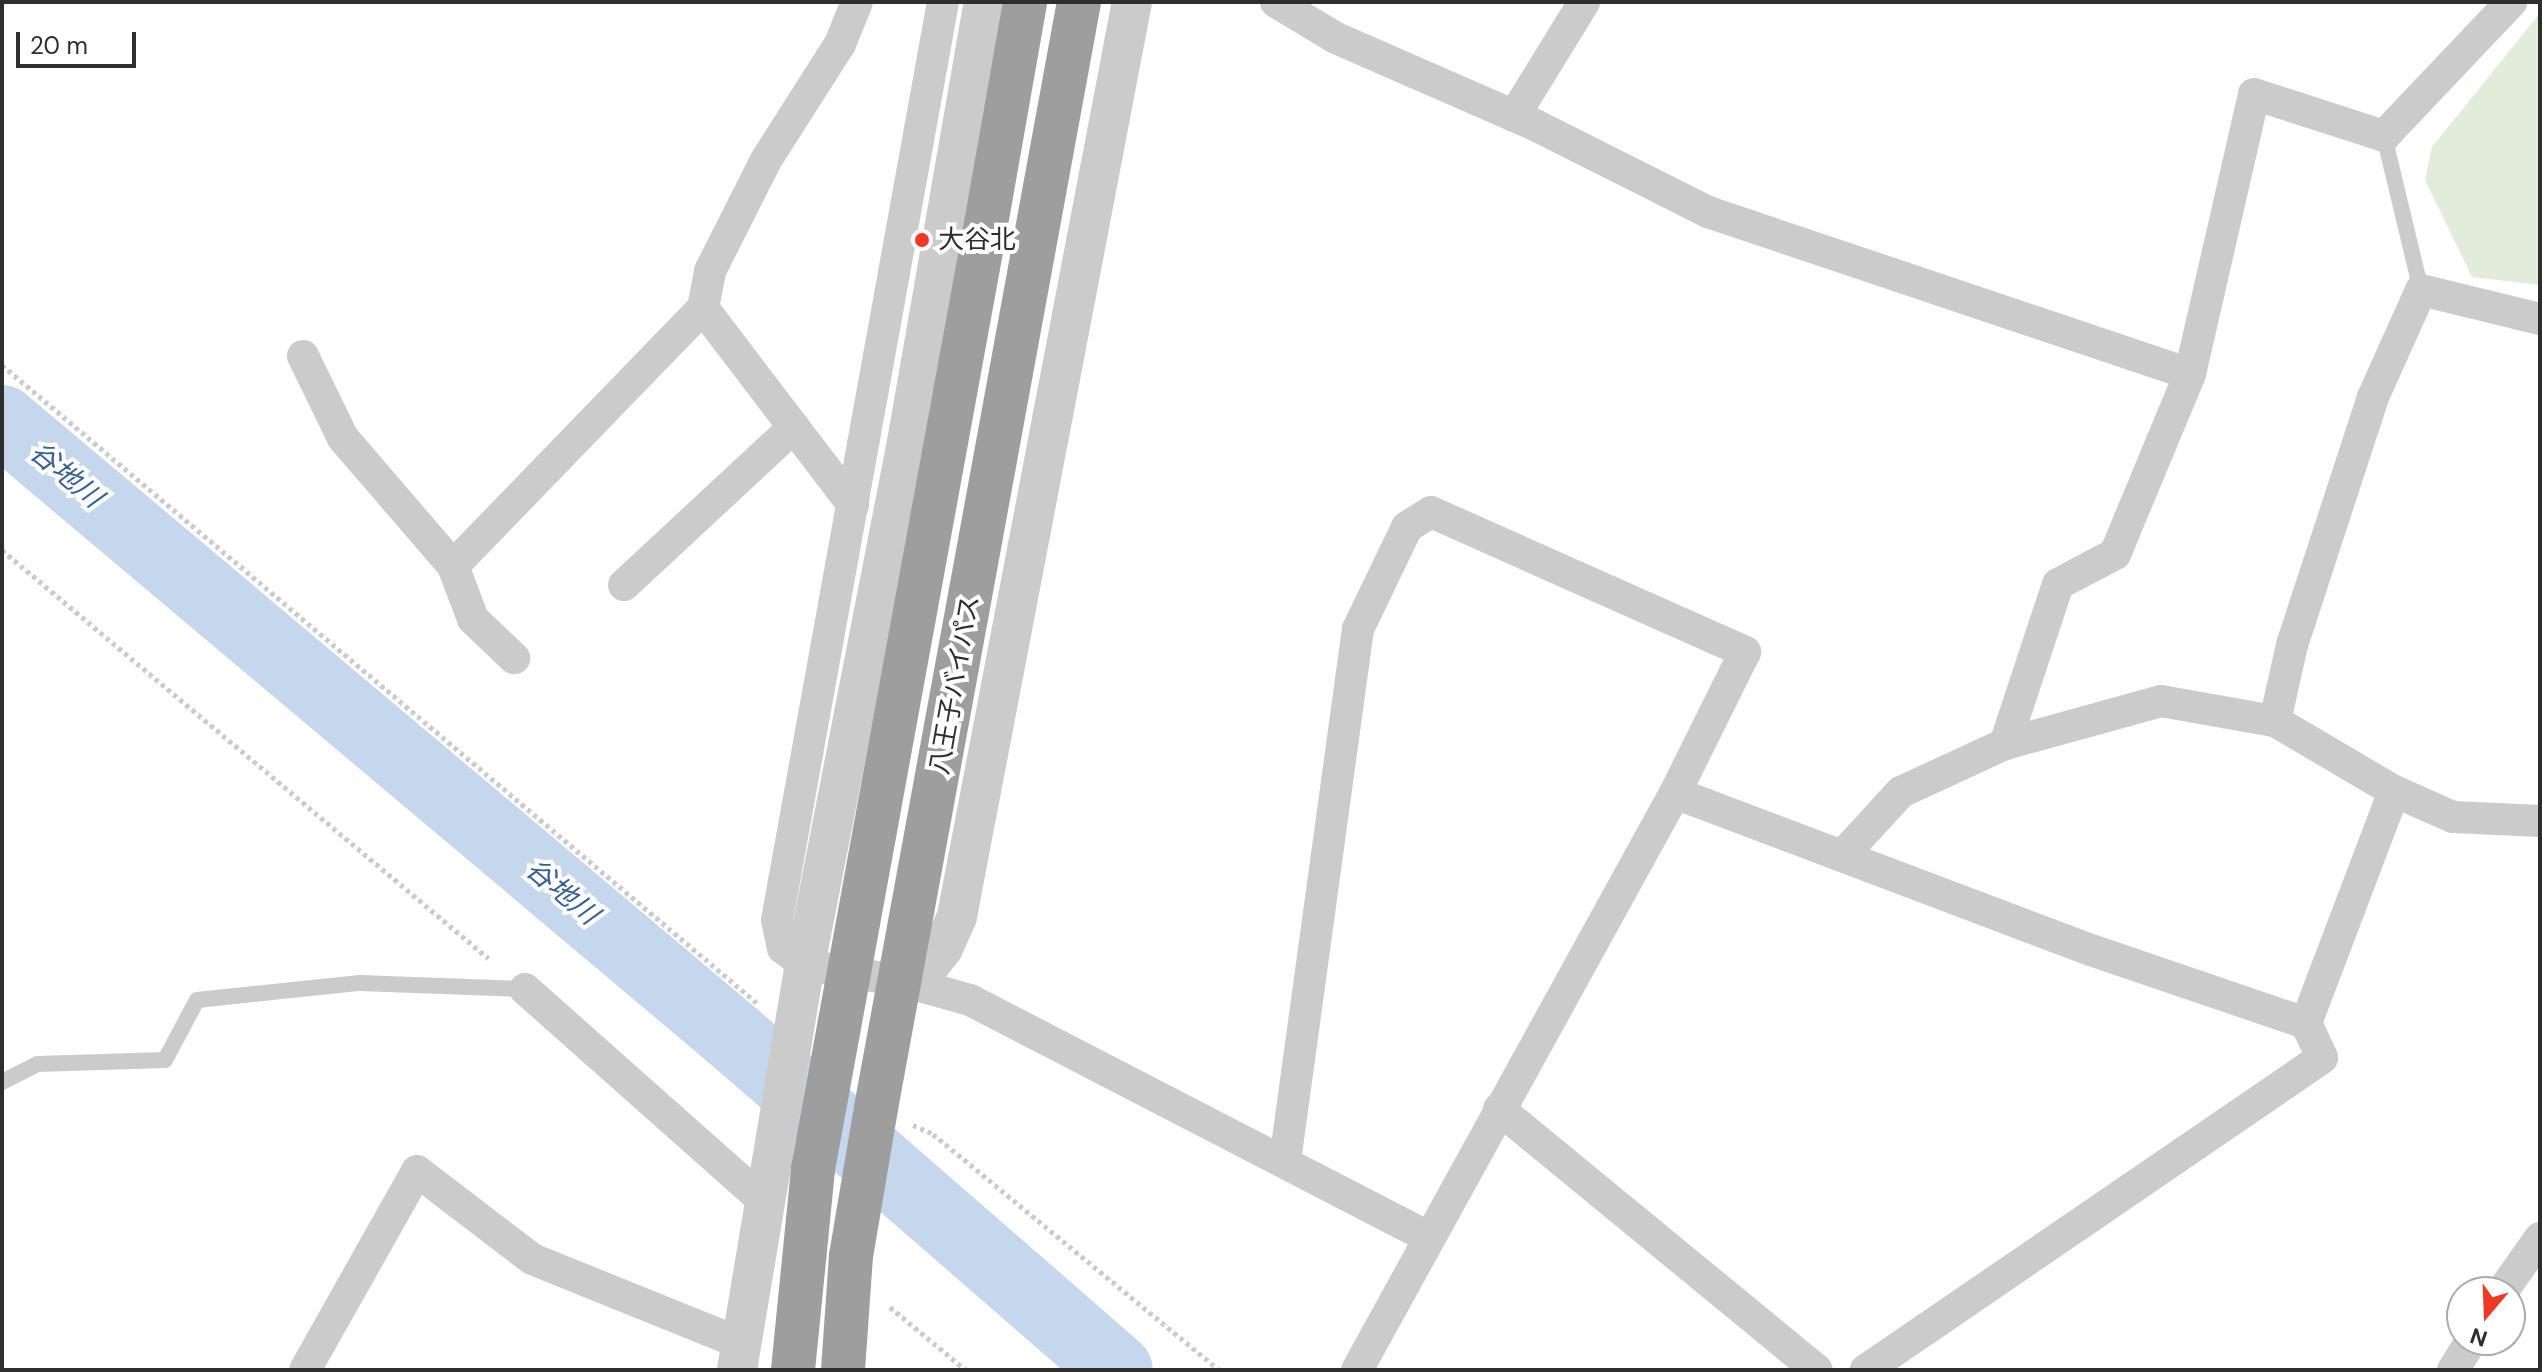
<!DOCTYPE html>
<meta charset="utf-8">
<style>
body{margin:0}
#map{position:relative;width:2542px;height:1372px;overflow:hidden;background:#fff;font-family:"DM Sans","Noto Sans JP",sans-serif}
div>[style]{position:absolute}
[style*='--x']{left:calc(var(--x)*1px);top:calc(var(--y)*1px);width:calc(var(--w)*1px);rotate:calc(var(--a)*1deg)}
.green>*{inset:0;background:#e1ecda}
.river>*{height:72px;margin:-36px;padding:0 36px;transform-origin:36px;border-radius:36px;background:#c5d7ed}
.path>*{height:5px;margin-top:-2.5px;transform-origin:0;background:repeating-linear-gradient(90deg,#cbcbcb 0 4px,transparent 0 8px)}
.service>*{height:16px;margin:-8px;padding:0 8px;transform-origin:8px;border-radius:8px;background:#cbcbcb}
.minor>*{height:32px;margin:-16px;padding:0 16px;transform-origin:16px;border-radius:16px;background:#cbcbcb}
.tertiary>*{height:40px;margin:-20px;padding:0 20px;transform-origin:20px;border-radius:20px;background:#cbcbcb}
.trunk>*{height:44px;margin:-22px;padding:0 22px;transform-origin:22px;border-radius:22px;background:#9e9e9e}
.trunk-bridge>*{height:44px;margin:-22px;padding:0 22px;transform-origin:22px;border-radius:22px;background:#9e9e9e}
.dots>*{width:22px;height:22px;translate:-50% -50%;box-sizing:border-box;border:4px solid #fff;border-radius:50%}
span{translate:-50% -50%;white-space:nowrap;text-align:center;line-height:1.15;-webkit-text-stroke:8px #fff;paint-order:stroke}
.poi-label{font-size:26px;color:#2e2e2e}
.left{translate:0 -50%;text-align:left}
.street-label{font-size:26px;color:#2e2e2e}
.water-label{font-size:28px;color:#376094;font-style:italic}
.frame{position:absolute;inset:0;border:4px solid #2e2e2e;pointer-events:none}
.north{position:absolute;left:2446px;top:1276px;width:80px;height:80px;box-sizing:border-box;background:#fff;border:2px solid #ababab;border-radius:50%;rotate:199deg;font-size:22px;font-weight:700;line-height:32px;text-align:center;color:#2e2e2e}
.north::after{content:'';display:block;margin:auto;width:28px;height:36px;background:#ef3925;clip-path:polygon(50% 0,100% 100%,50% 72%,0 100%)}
.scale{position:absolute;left:16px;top:32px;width:120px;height:36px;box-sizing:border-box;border:4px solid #2e2e2e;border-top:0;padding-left:10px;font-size:24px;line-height:28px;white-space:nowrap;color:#2e2e2e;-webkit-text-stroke:6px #fff;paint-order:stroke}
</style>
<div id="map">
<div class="green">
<div style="clip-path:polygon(2540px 13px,2540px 285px,2472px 277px,2425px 180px,2432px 147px)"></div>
</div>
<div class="river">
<div style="--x:2;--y:421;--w:954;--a:40.07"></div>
<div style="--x:732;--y:1035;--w:510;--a:41.03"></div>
</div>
<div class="path">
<div style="--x:2;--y:365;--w:988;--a:40.2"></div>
<div style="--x:2;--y:550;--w:635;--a:40.01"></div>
<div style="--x:913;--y:1125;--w:22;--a:24"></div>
<div style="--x:933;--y:1134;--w:371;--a:39.5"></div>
<div style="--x:890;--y:1307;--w:99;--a:39.7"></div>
</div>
<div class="service">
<div style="--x:2384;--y:136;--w:158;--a:76.5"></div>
<div style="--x:2;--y:1082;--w:39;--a:-27"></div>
<div style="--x:37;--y:1064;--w:128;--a:-1.8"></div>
<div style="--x:165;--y:1060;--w:68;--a:-61.9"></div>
<div style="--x:197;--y:1000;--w:164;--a:-6"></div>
<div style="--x:360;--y:983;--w:165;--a:2.1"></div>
</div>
<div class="minor">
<div style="--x:943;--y:2;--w:933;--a:100.25"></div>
<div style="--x:777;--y:920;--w:29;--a:78"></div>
<div style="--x:783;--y:948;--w:28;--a:38"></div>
<div style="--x:805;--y:965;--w:98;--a:9.4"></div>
<div style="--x:902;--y:981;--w:71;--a:15.6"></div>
<div style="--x:970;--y:1000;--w:513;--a:27.36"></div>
<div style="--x:1276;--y:2;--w:70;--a:31"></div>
<div style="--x:1336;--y:38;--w:217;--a:23.6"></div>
<div style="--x:1535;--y:125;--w:194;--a:26.7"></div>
<div style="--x:1708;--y:212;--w:508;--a:18.58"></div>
<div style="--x:2190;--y:374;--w:195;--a:112.6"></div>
<div style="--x:2115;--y:554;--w:64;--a:152.2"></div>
<div style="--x:2058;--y:584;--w:169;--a:108.3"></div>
<div style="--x:1514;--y:116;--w:134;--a:-58.4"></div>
<div style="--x:303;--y:356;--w:91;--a:64"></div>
<div style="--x:343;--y:438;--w:169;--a:49.3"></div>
<div style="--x:453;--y:566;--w:359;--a:-45.9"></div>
<div style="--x:2190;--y:374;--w:287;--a:-77.1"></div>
<div style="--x:2254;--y:94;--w:137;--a:17.9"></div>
<div style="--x:2384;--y:136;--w:185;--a:-46.5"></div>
<div style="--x:853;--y:505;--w:248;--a:-127.3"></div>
<div style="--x:703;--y:308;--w:38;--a:-79"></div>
<div style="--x:710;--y:271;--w:124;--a:-63.2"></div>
<div style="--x:766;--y:160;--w:138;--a:-57.5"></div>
<div style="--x:840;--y:44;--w:45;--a:-68"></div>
<div style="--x:453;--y:566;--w:57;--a:69.3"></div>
<div style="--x:473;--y:619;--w:57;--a:43.6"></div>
<div style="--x:624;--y:585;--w:232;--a:-42.9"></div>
<div style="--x:2275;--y:721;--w:78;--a:-77.4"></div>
<div style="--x:2292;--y:645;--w:261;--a:-71.9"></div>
<div style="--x:2373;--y:397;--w:117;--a:-65.8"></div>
<div style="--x:2421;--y:290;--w:122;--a:13.7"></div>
<div style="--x:1675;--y:793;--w:445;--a:20.7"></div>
<div style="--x:2091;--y:950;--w:227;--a:18.8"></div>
<div style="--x:2306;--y:1023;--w:38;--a:65"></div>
<div style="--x:2322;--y:1058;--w:553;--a:145.62"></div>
<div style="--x:1843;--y:855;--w:86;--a:-47.4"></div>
<div style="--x:1901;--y:792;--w:115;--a:-24.8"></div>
<div style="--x:2005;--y:744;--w:162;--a:-15.4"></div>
<div style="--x:2161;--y:701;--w:116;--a:10"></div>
<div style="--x:2275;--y:721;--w:138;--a:30.5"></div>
<div style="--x:2394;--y:791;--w:64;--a:23.8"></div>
<div style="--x:2453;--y:817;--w:87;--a:2.6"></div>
<div style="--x:525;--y:989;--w:321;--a:41.6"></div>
<div style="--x:2306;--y:1023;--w:248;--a:-69.2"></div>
<div style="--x:1499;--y:1109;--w:411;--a:39.4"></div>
<div style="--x:1285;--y:1161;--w:537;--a:-82.19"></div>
<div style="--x:1358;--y:629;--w:113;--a:-64.3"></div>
<div style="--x:1407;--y:527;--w:28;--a:-32"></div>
<div style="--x:1431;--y:512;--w:344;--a:24"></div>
<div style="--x:1745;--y:652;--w:157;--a:116.4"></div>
<div style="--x:1675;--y:793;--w:659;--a:118.86"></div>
<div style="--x:2502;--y:1292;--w:66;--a:-54.9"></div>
<div style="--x:305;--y:1370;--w:228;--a:-60.6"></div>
<div style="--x:417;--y:1171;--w:145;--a:37.4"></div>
<div style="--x:532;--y:1259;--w:227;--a:22"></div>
<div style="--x:2453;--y:1370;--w:36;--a:-58"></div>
</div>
<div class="tertiary">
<div style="--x:902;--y:981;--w:25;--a:-23"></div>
<div style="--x:925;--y:971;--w:29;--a:-52"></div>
<div style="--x:943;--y:948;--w:35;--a:-66"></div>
<div style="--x:957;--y:916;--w:931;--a:-79.16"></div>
<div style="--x:737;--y:1370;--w:411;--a:-80.5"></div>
<div style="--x:805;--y:965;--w:533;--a:-78.96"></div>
<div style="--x:907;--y:442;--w:447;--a:-80.1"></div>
</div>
<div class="trunk">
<div style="--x:986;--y:224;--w:225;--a:-80"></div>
<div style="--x:843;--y:1370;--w:114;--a:-86"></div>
<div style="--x:851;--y:1256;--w:150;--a:-80.4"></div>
<div style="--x:876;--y:1108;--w:1124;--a:-79.6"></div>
</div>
<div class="trunk-bridge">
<div style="--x:793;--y:1370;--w:202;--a:-84.3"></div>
<div style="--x:813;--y:1169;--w:961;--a:-79.63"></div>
</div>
<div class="dots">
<div style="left:922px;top:240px;background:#ef3925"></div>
</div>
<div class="poi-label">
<span class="left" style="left:938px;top:240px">大谷北</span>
</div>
<div class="street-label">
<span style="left:955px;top:685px;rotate:-80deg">八王子バイパス</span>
</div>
<div class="water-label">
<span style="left:66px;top:475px;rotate:40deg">谷地川</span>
<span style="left:562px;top:892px;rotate:40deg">谷地川</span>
</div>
<div class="frame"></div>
<div class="north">N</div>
<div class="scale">20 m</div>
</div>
